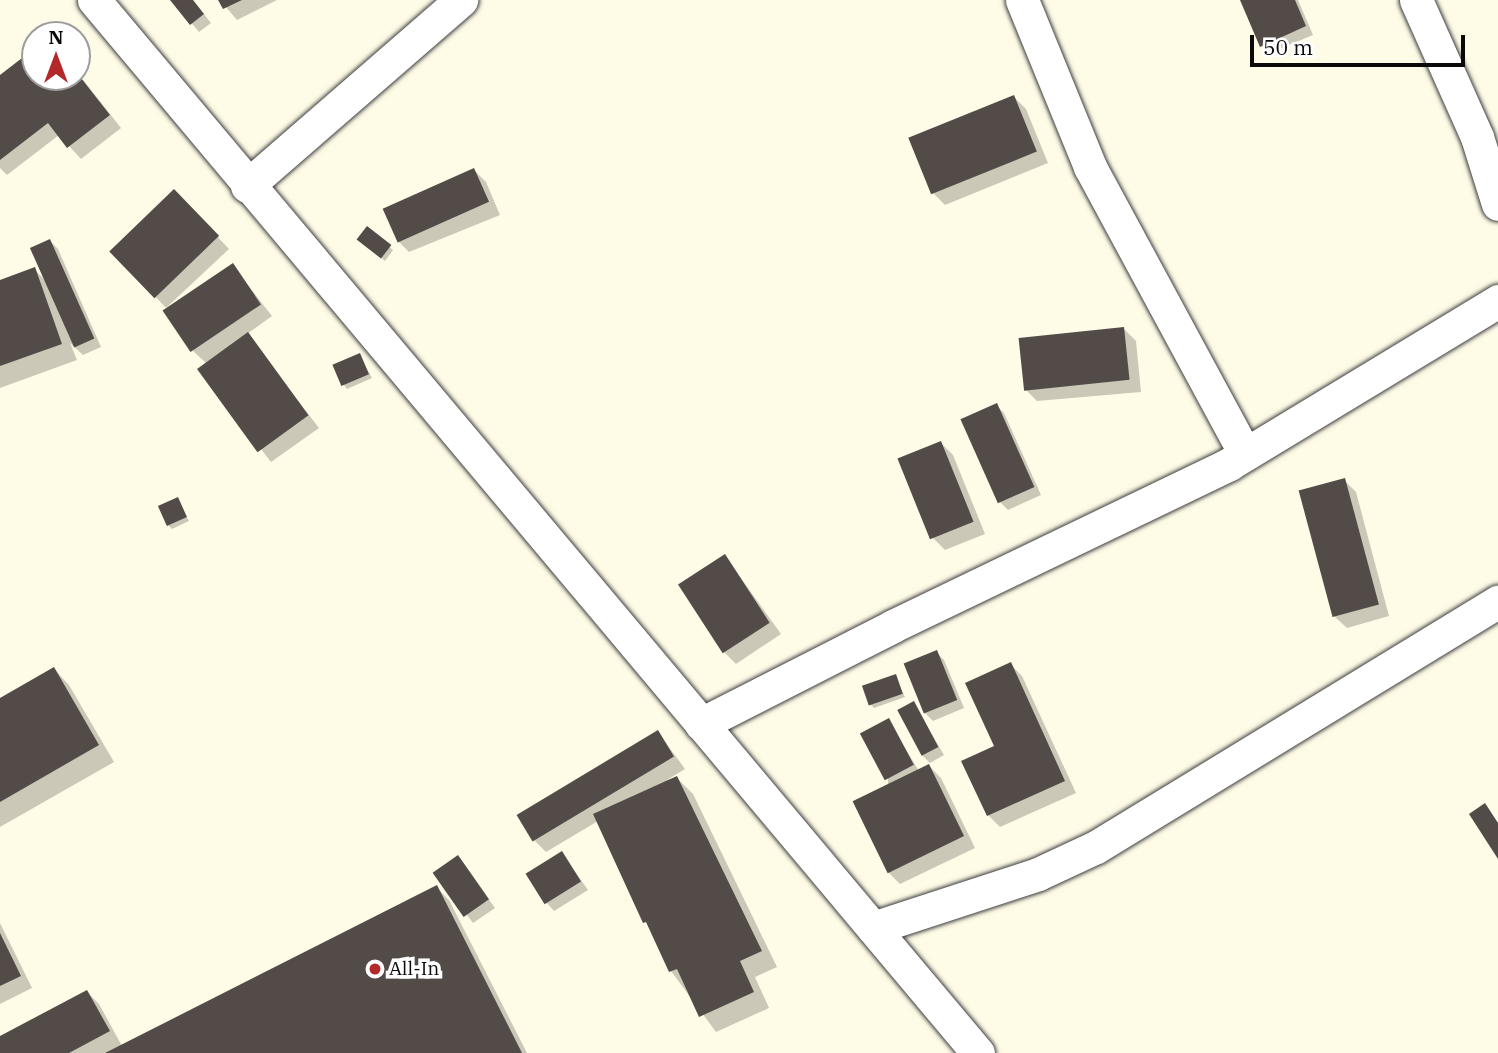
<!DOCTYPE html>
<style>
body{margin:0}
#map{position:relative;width:1498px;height:1053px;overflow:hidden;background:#fefbe7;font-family:"IBM Plex Serif",serif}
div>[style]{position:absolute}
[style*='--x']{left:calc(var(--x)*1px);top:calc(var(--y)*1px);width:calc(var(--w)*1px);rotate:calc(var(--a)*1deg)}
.shadow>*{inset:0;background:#0003}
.building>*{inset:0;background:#524b47;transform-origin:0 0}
.roads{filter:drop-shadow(0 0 2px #3d3d3d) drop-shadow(0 0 2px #3d3d3d)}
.minor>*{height:33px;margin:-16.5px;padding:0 16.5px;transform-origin:16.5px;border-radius:16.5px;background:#fff}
.dots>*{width:19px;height:19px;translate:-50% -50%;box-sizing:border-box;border:4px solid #fff;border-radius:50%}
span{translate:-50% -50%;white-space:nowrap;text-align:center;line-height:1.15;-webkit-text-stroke:7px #fff;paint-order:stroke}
.poi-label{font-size:19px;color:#0a0a0a}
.left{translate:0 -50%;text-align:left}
.north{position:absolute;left:21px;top:21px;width:70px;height:70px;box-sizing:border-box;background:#fff;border:2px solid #9d9d9d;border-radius:50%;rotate:0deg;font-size:19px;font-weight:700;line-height:28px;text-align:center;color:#0a0a0a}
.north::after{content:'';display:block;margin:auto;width:24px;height:32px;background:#b32829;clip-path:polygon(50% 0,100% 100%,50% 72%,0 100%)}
.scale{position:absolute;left:1250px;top:35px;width:215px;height:32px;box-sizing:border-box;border:4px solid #0a0a0a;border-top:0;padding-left:9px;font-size:21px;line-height:24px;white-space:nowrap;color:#0a0a0a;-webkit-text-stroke:5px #fff;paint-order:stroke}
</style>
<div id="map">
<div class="shadow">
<div style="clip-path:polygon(172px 0,193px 0,211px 23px,199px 32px)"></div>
<div style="clip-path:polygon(220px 0,277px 0,237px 20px)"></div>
<div style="clip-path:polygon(1242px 0,1298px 0,1313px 35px,1270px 53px)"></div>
<div style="clip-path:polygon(35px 51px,35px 77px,77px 77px,77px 72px,121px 128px,81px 159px,59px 135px,7px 175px,0 168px,0 78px)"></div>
<div style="clip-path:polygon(1014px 97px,1026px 109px,1048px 163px,945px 205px,933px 193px)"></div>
<div style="clip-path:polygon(474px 170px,486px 182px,500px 215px,409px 252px,397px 240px)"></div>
<div style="clip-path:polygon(186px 203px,229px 249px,166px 308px,111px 250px)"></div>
<div style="clip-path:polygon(367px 229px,393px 250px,385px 261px,362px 242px)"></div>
<div style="clip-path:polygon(50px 241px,58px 249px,101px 347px,83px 355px,70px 343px,77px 360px,0 388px,0 282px,34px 269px,46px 281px)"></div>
<div style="clip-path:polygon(232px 265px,272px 316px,247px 334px,319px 428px,271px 462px,200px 370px,207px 364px,193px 351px)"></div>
<div style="clip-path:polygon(1124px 329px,1136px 341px,1141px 392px,1037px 401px,1025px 389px)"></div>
<div style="clip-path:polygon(359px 355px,372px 378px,347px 389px,344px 385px)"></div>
<div style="clip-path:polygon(996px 405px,1004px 413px,1041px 495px,1008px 510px,1000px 502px)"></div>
<div style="clip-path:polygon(941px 443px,953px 455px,985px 534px,945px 550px,933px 538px)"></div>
<div style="clip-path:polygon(1344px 480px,1356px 492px,1389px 616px,1347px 628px,1334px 616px)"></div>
<div style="clip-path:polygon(177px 499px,189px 521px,172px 529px,168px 525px)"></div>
<div style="clip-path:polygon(725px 556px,781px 634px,736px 664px,724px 652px)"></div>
<div style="clip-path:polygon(936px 652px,944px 660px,964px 708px,933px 721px,925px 713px)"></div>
<div style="clip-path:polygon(1010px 664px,1022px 676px,1076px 793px,1000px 827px,988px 815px)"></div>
<div style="clip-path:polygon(54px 669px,69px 685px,114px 762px,0 827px,0 700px)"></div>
<div style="clip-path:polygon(895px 676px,905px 697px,874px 708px,870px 704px)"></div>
<div style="clip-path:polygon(914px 704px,944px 755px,930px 763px,922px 755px)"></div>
<div style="clip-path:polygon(888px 720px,919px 771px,929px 766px,941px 778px,975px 848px,900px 884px,888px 872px)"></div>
<div style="clip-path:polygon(658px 732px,685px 769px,667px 780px,677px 778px,693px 794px,777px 967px,755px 977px,769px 1008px,716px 1032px,671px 971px,598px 821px,546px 852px,534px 840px)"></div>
<div style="clip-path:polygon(562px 853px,588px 890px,554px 911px,547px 903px)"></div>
<div style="clip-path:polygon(465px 866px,495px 908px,473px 923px,435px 873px)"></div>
<div style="clip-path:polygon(437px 888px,449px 900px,527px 1053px,0 1053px,0 1038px,87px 992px,99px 1004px,122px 1046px)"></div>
<div style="clip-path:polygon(0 923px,32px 988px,0 1004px)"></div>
</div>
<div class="building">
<div style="clip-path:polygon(170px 0,193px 0,204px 14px,190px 25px)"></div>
<div style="clip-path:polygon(218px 0,242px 0,223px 9px)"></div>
<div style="clip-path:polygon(1240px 0,1295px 0,1306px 26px,1260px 47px)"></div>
<div style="clip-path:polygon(35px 48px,35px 77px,77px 77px,77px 73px,110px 115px,67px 148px,48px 123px,0 160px,0 75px)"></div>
<div style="left:1014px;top:95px;width:61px;height:114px;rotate:68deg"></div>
<div style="left:474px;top:168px;width:37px;height:100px;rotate:66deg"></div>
<div style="left:174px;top:189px;width:65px;height:90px;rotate:46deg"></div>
<div style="left:367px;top:226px;width:31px;height:17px;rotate:38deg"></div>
<div style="left:50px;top:239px;width:109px;height:22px;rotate:66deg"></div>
<div style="left:233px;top:263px;width:50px;height:85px;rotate:56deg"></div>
<div style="clip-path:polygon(35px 267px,62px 344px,0 366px,0 280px)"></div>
<div style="left:1124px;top:327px;width:53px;height:106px;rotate:84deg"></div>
<div style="left:248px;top:332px;width:103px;height:63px;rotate:54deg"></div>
<div style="left:360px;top:353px;width:23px;height:30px;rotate:67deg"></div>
<div style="left:997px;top:403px;width:92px;height:40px;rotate:66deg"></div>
<div style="left:941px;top:441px;width:87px;height:47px;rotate:68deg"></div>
<div style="left:1345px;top:478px;width:131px;height:48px;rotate:75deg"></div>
<div style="left:178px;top:497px;width:22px;height:22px;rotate:66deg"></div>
<div style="left:725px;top:554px;width:82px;height:56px;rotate:57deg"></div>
<div style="left:937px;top:650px;width:54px;height:36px;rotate:68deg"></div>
<div style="clip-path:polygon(1011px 662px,1065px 781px,987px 816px,961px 761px,994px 746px,965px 683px)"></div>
<div style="clip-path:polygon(54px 667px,99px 745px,0 802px,0 698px)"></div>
<div style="left:896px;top:674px;width:21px;height:36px;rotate:71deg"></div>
<div style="left:914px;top:701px;width:52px;height:19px;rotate:62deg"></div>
<div style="left:889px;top:718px;width:53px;height:33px;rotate:62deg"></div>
<div style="left:658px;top:730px;width:31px;height:165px;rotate:59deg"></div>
<div style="left:929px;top:764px;width:80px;height:85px;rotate:64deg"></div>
<div style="clip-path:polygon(677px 776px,762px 951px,740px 961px,754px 992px,699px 1017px,677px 969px,669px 972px,646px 922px,643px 923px,593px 814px)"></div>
<div style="clip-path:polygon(1485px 803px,1498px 823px,1498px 859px,1469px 814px)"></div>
<div style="left:562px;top:851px;width:36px;height:43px;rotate:58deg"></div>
<div style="left:458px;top:855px;width:54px;height:31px;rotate:55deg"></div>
<div style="clip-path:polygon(437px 885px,522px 1053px,105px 1053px)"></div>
<div style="clip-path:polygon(0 933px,21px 976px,0 986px)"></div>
<div style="clip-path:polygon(87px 990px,110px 1031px,69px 1053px,0 1053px,0 1036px)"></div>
</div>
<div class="roads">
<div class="minor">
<div style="--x:94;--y:0;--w:1375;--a:49.99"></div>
<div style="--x:1022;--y:0;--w:180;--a:67.8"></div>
<div style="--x:1090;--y:167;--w:326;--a:61.6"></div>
<div style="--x:1416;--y:0;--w:150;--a:66"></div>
<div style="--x:1477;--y:137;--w:70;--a:72.6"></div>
<div style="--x:247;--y:186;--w:284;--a:-41"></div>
<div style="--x:701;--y:724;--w:216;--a:-27"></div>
<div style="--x:893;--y:626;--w:373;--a:-25.7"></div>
<div style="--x:1229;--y:464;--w:315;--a:-31.2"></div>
<div style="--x:873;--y:928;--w:174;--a:-18.1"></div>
<div style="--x:1038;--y:874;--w:64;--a:-25"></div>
<div style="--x:1096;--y:847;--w:471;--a:-31.4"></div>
</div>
</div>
<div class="dots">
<div style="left:375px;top:969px;background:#b32829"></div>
</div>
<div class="poi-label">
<span class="left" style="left:389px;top:969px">All-In</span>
</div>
<div class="north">N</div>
<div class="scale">50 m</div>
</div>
